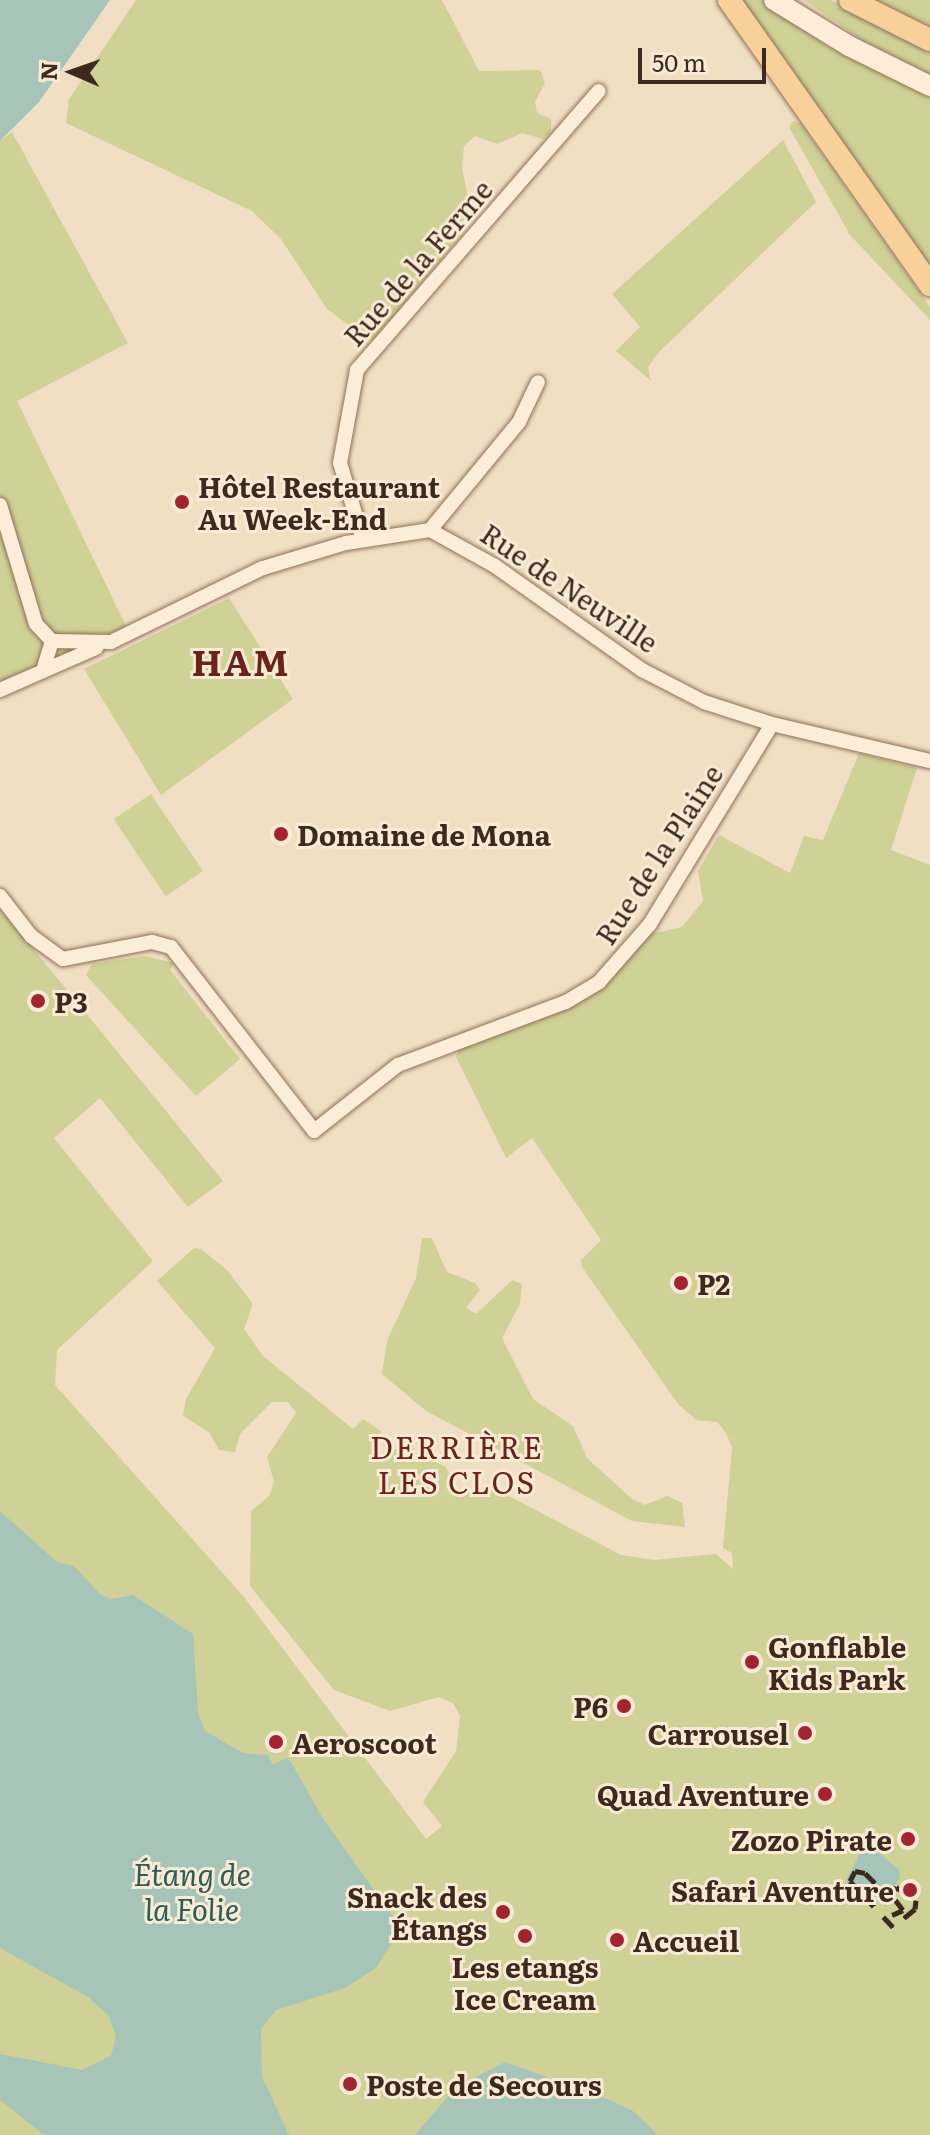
<!DOCTYPE html>
<meta charset="utf-8">
<style>
body{margin:0}
#map{position:relative;width:930px;height:2135px;overflow:hidden;background:#f1dfc4;font-family:Literata,serif}
div>[style]{position:absolute}
[style*='--x']{left:calc(var(--x)*1px);top:calc(var(--y)*1px);width:calc(var(--w)*1px);rotate:calc(var(--a)*1deg)}
.green>*{inset:0;background:#cfd196;transform-origin:0 0}
.water>*{inset:0;background:#a6c4b8}
.canal>*{height:18px;margin:-9px;padding:0 9px;transform-origin:9px;border-radius:9px;background:#a6c4b8}
.roads{filter:drop-shadow(0 0 2px #8e7058) drop-shadow(0 0 2px #8e7058)}
.street>*{height:14px;margin:-7px;padding:0 7px;transform-origin:7px;border-radius:7px;background:#fbedd8}
.secondary>*{height:20px;margin:-10px;padding:0 10px;transform-origin:10px;border-radius:10px;background:#fbedd8}
.primary>*{height:22px;margin:-11px;padding:0 11px;transform-origin:11px;border-radius:11px;background:#f7d199}
.rail>*{height:5px;margin-top:-2.5px;transform-origin:0;background:repeating-linear-gradient(90deg,#3c2a1e 0 14px,transparent 0 28px)}
.dots>*{width:22px;height:22px;translate:-50% -50%;box-sizing:border-box;border:4px solid #f8ead4;border-radius:50%}
span{translate:-50% -50%;white-space:nowrap;text-align:center;line-height:1.15;-webkit-text-stroke:6px #f8ead4;paint-order:stroke}
.street-label{font-size:28px;color:#3c2a1e}
.poi-label{font-size:28px;color:#3c2a1e;font-weight:700}
.left{translate:0 -50%;text-align:left}
.right{translate:-100% -50%;text-align:right}
.neighbourhood-label{font-size:30px;color:#6c231a;letter-spacing:2px}
.water-label{font-size:30px;color:#2c5d56;font-style:italic}
.district-label{font-size:36px;color:#6c231a;font-weight:700;letter-spacing:2px}
.north{position:absolute;left:32px;top:32px;width:80px;height:80px;-webkit-text-stroke:6px #f8ead4;paint-order:stroke;rotate:272deg;font-size:22px;font-weight:700;line-height:32px;text-align:center;color:#3c2a1e}
.north::after{content:'';display:block;margin:auto;width:28px;height:36px;background:#3c2a1e;clip-path:polygon(50% 0,100% 100%,50% 72%,0 100%)}
.scale{position:absolute;left:638px;top:48px;width:128px;height:36px;box-sizing:border-box;border:4px solid #3c2a1e;border-top:0;padding-left:10px;font-size:24px;line-height:28px;white-space:nowrap;color:#3c2a1e;-webkit-text-stroke:6px #f8ead4;paint-order:stroke}
</style>
<div id="map">
<div class="green">
<div style="clip-path:polygon(136px 0,442px 0,479px 71px,540px 70px,545px 83px,535px 102px,537px 113px,551px 119px,551px 132px,543px 139px,522px 133px,497px 144px,475px 136px,464px 146px,462px 168px,473px 221px,375px 339px,369px 340px,327px 309px,281px 239px,252px 211px,66px 123px,69px 99px)"></div>
<div style="clip-path:polygon(740px 0,764px 0,827px 46px,930px 98px,930px 269px)"></div>
<div style="clip-path:polygon(804px 0,831px 0,930px 52px,930px 74px,862px 40px)"></div>
<div style="clip-path:polygon(875px 0,930px 0,930px 26px,883px 4px)"></div>
<div style="clip-path:polygon(793px 121px,801px 124px,930px 307px,930px 320px,850px 235px,789px 127px)"></div>
<div style="clip-path:polygon(12px 132px,128px 343px,17px 401px,128px 630px,0 689px,0 141px)"></div>
<div style="clip-path:polygon(783px 140px,816px 202px,659px 352px,648px 367px,651px 381px,616px 351px,640px 327px,612px 294px)"></div>
<div style="clip-path:polygon(229px 598px,293px 699px,161px 795px,84px 669px)"></div>
<div style="clip-path:polygon(859px 753px,917px 768px,891px 850px,930px 865px,930px 2135px,0 2135px,0 908px,223px 1181px,188px 1207px,100px 1098px,54px 1138px,153px 1261px,57px 1350px,55px 1385px,244px 1597px,426px 1839px,442px 1826px,423px 1802px,456px 1751px,460px 1716px,453px 1703px,439px 1697px,390px 1711px,334px 1690px,250px 1586px,251px 1511px,269px 1496px,274px 1482px,267px 1457px,296px 1413px,288px 1402px,272px 1402px,240px 1434px,235px 1452px,219px 1450px,209px 1432px,183px 1416px,186px 1399px,215px 1348px,157px 1281px,194px 1248px,201px 1249px,227px 1270px,253px 1304px,244px 1329px,263px 1356px,353px 1429px,363px 1419px,381px 1431px,376px 1448px,381px 1454px,412px 1444px,416px 1453px,446px 1467px,456px 1488px,488px 1494px,494px 1488px,621px 1555px,654px 1560px,716px 1554px,733px 1569px,732px 1553px,723px 1548px,732px 1448px,726px 1433px,717px 1422px,696px 1420px,678px 1404px,582px 1267px,581px 1260px,601px 1240px,532px 1138px,506px 1158px,456px 1057px,459px 1049px,604px 986px,650px 934px,682px 927px,703px 901px,698px 871px,719px 835px,790px 873px,804px 836px,823px 840px)"></div>
<div style="left:151px;top:794px;width:93px;height:45px;rotate:56deg"></div>
<div style="clip-path:polygon(145px 956px,174px 963px,170px 970px,240px 1059px,196px 1096px,86px 975px,92px 964px)"></div>
<div style="clip-path:polygon(422px 1238px,432px 1238px,447px 1272px,475px 1283px,480px 1290px,466px 1308px,476px 1314px,512px 1280px,522px 1284px,520px 1304px,502px 1338px,533px 1399px,573px 1426px,587px 1458px,632px 1499px,645px 1505px,667px 1496px,682px 1503px,685px 1527px,632px 1521px,426px 1411px,382px 1374px,387px 1341px,416px 1278px)"></div>
</div>
<div class="water">
<div style="clip-path:polygon(0 0,110px 0,39px 102px,0 141px)"></div>
<div style="clip-path:polygon(0 1511px,57px 1562px,74px 1566px,100px 1594px,110px 1599px,133px 1595px,193px 1634px,198px 1712px,205px 1731px,243px 1753px,268px 1755px,273px 1765px,286px 1758px,291px 1762px,322px 1817px,394px 1918px,395px 1938px,376px 1968px,345px 1988px,276px 2010px,261px 2029px,262px 2077px,289px 2135px,44px 2135px,0 2100px,0 2054px,82px 2070px,111px 2056px,116px 2037px,109px 2016px,88px 1997px,0 1948px)"></div>
<div style="clip-path:polygon(505px 2062px,610px 2100px,633px 2111px,658px 2135px,415px 2135px,456px 2087px)"></div>
</div>
<div class="canal">
<div style="--x:869;--y:1856;--w:29;--a:41"></div>
<div style="--x:891;--y:1875;--w:9;--a:131"></div>
<div style="--x:885;--y:1882;--w:13;--a:-151"></div>
<div style="--x:874;--y:1876;--w:9;--a:139"></div>
<div style="--x:867;--y:1882;--w:15;--a:70"></div>
<div style="--x:872;--y:1896;--w:22;--a:-137"></div>
<div style="--x:856;--y:1881;--w:28;--a:-63"></div>
</div>
<div class="roads">
<div class="street">
<div style="--x:0;--y:505;--w:124;--a:73.2"></div>
<div style="--x:36;--y:624;--w:23;--a:47"></div>
<div style="--x:52;--y:641;--w:59;--a:1"></div>
<div style="--x:111;--y:642;--w:169;--a:-26"></div>
<div style="--x:263;--y:568;--w:87;--a:-16.8"></div>
<div style="--x:346;--y:543;--w:85;--a:-8.8"></div>
<div style="--x:430;--y:530;--w:74;--a:29"></div>
<div style="--x:495;--y:566;--w:180;--a:35.3"></div>
<div style="--x:642;--y:670;--w:70;--a:27.3"></div>
<div style="--x:704;--y:702;--w:71;--a:17.9"></div>
<div style="--x:772;--y:724;--w:162;--a:13.2"></div>
<div style="--x:430;--y:530;--w:140;--a:-50.5"></div>
<div style="--x:519;--y:422;--w:44;--a:-64.6"></div>
<div style="--x:363;--y:540;--w:80;--a:-106.6"></div>
<div style="--x:340;--y:463;--w:95;--a:-79.6"></div>
<div style="--x:357;--y:370;--w:369;--a:-49.1"></div>
<div style="--x:52;--y:641;--w:31;--a:107"></div>
<div style="--x:43;--y:671;--w:58;--a:-23.5"></div>
<div style="--x:0;--y:690;--w:47;--a:-23.8"></div>
<div style="--x:0;--y:896;--w:51;--a:52.2"></div>
<div style="--x:31;--y:936;--w:39;--a:36"></div>
<div style="--x:63;--y:959;--w:91;--a:-10.8"></div>
<div style="--x:152;--y:942;--w:20;--a:15"></div>
<div style="--x:171;--y:947;--w:233;--a:52.1"></div>
<div style="--x:314;--y:1131;--w:107;--a:-38.2"></div>
<div style="--x:398;--y:1065;--w:179;--a:-20.6"></div>
<div style="--x:566;--y:1002;--w:39;--a:-31"></div>
<div style="--x:599;--y:982;--w:77;--a:-48.7"></div>
<div style="--x:650;--y:924;--w:234;--a:-58.6"></div>
</div>
<div class="secondary">
<div style="--x:774;--y:0;--w:88;--a:31.5"></div>
<div style="--x:849;--y:46;--w:90;--a:26.3"></div>
</div>
<div class="primary">
<div style="--x:729;--y:0;--w:349;--a:54.8"></div>
<div style="--x:850;--y:0;--w:89;--a:26.6"></div>
</div>
</div>
<div class="rail">
<div style="--x:855;--y:1871;--w:10;--a:11"></div>
<div style="--x:865;--y:1873;--w:25;--a:45"></div>
<div style="--x:883;--y:1891;--w:26;--a:69"></div>
<div style="--x:892;--y:1915;--w:12;--a:-24"></div>
<div style="--x:903;--y:1910;--w:20;--a:-127"></div>
<div style="--x:891;--y:1894;--w:9;--a:-54"></div>
<div style="--x:896;--y:1887;--w:24;--a:33"></div>
<div style="--x:916;--y:1900;--w:9;--a:96"></div>
<div style="--x:915;--y:1909;--w:28;--a:141"></div>
<div style="--x:893;--y:1927;--w:63;--a:-133.1"></div>
<div style="--x:850;--y:1881;--w:11;--a:-63"></div>
</div>
<div class="dots">
<div style="left:182px;top:502px;background:#a12430"></div>
<div style="left:281px;top:834px;background:#a12430"></div>
<div style="left:38px;top:1001px;background:#a12430"></div>
<div style="left:681px;top:1283px;background:#a12430"></div>
<div style="left:752px;top:1662px;background:#a12430"></div>
<div style="left:624px;top:1706px;background:#a12430"></div>
<div style="left:805px;top:1733px;background:#a12430"></div>
<div style="left:276px;top:1742px;background:#a12430"></div>
<div style="left:825px;top:1794px;background:#a12430"></div>
<div style="left:908px;top:1839px;background:#a12430"></div>
<div style="left:910px;top:1890px;background:#a12430"></div>
<div style="left:503px;top:1912px;background:#a12430"></div>
<div style="left:525px;top:1936px;background:#a12430"></div>
<div style="left:617px;top:1940px;background:#a12430"></div>
<div style="left:350px;top:2084px;background:#a12430"></div>
</div>
<div class="street-label">
<span style="left:417px;top:262px;rotate:-49deg">Rue de la Ferme</span>
<span style="left:570px;top:587px;rotate:34deg">Rue de Neuville</span>
<span style="left:658px;top:854px;rotate:-57deg">Rue de la Plaine</span>
</div>
<div class="poi-label">
<span class="left" style="left:198px;top:502px">Hôtel Restaurant<br>Au Week-End</span>
<span class="left" style="left:297px;top:834px">Domaine de Mona</span>
<span class="left" style="left:54px;top:1001px">P3</span>
<span class="left" style="left:697px;top:1283px">P2</span>
<span class="left" style="left:768px;top:1662px">Gonflable<br>Kids Park</span>
<span class="right" style="left:608px;top:1706px">P6</span>
<span class="right" style="left:789px;top:1733px">Carrousel</span>
<span class="left" style="left:292px;top:1742px">Aeroscoot</span>
<span class="right" style="left:809px;top:1794px">Quad Aventure</span>
<span class="right" style="left:892px;top:1839px">Zozo Pirate</span>
<span class="right" style="left:894px;top:1890px">Safari Aventure</span>
<span class="right" style="left:487px;top:1912px">Snack des<br>Étangs</span>
<span class="left" style="left:633px;top:1940px">Accueil</span>
<span style="left:525px;top:1982px">Les etangs<br>Ice Cream</span>
<span class="left" style="left:366px;top:2084px">Poste de Secours</span>
</div>
<div class="neighbourhood-label">
<span style="left:457px;top:1463px">DERRIÈRE<br>LES CLOS</span>
</div>
<div class="water-label">
<span style="left:192px;top:1890px">Étang de<br>la Folie</span>
</div>
<div class="district-label">
<span style="left:241px;top:661px">HAM</span>
</div>
<div class="north">N</div>
<div class="scale">50 m</div>
</div>
